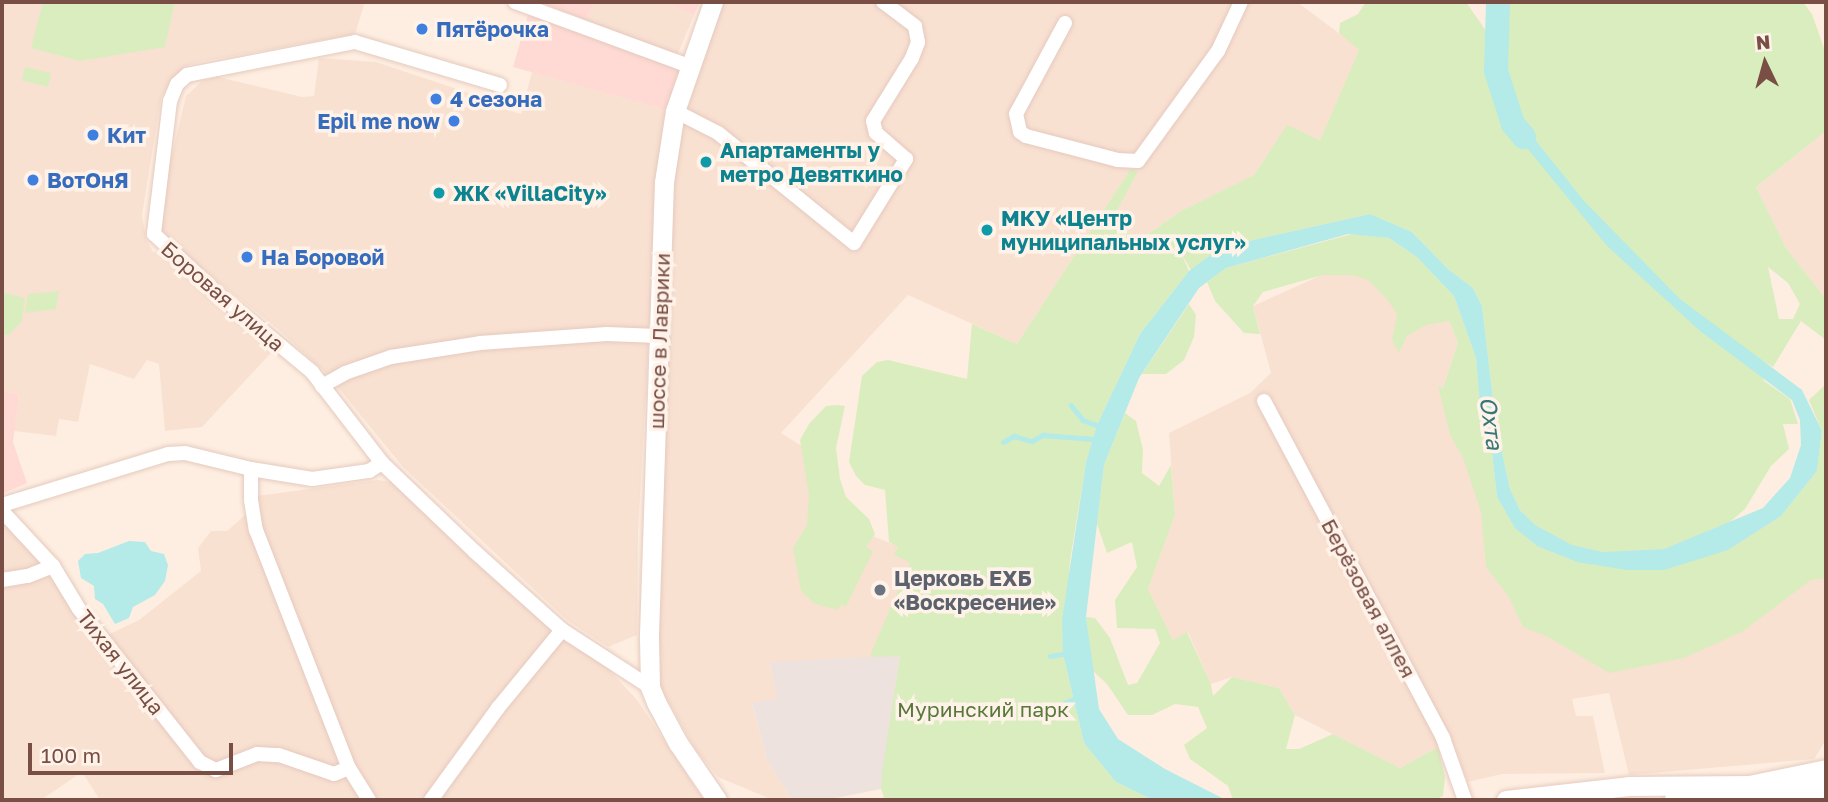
<!DOCTYPE html>
<meta charset="utf-8">
<style>
body{margin:0}
#map{position:relative;width:1828px;height:802px;overflow:hidden;background:#feeee1;font-family:"Golos Text",sans-serif}
div>[style]{position:absolute}
[style*='--x']{left:calc(var(--x)*1px);top:calc(var(--y)*1px);width:calc(var(--w)*1px);rotate:calc(var(--a)*1deg)}
.residential>*{inset:0;background:#f9e1d2}
.commercial>*{inset:0;background:#ffdad4}
.industrial>*{inset:0;background:#ede2dd}
.green>*{inset:0;background:#daedbe;transform-origin:0 0}
.water>*{inset:0;background:#b4eae8}
.stream>*{height:4.5px;margin:-2.25px;padding:0 2.25px;transform-origin:2.25px;border-radius:2.25px;background:#b4eae8}
.river>*{height:24px;margin:-12px;padding:0 12px;transform-origin:12px;border-radius:12px;background:#b4eae8}
.roads{filter:drop-shadow(0 0 2px #e5cabe) drop-shadow(0 0 2px #e5cabe)}
.street>*{height:14px;margin:-7px;padding:0 7px;transform-origin:7px;border-radius:7px;background:#fff}
.secondary>*{height:19px;margin:-9.5px;padding:0 9.5px;transform-origin:9.5px;border-radius:9.5px;background:#fff}
.dots>*{width:19px;height:19px;translate:-50% -50%;box-sizing:border-box;border:4px solid #fff3e9;border-radius:50%}
span{translate:-50% -50%;white-space:nowrap;text-align:center;line-height:1.15;-webkit-text-stroke:7px #fff3e9;paint-order:stroke}
.shop-label{font-size:21px;color:#366cbe;font-weight:700}
.left{translate:0 -50%;text-align:left}
.right{translate:-100% -50%;text-align:right}
.culture-label{font-size:21px;color:#0d838f;font-weight:700}
.street-label{font-size:21px;color:#784e45}
.worship-label{font-size:21px;color:#5b616d;font-weight:700}
.park-label{font-size:21px;color:#58793a}
.water-label{font-size:23px;color:#357877;font-style:italic}
.frame{position:absolute;inset:0;border:4px solid #784e45;pointer-events:none}
.north{position:absolute;left:1730px;top:28px;width:70px;height:70px;-webkit-text-stroke:5px #fff3e9;paint-order:stroke;rotate:355deg;font-size:19px;font-weight:700;line-height:28px;text-align:center;color:#784e45}
.north::after{content:'';display:block;margin:auto;width:24px;height:32px;background:#784e45;clip-path:polygon(50% 0,100% 100%,50% 72%,0 100%)}
.scale{position:absolute;left:28px;top:743px;width:205px;height:32px;box-sizing:border-box;border:4px solid #784e45;border-top:0;padding-left:9px;font-size:21px;line-height:24px;white-space:nowrap;color:#784e45;-webkit-text-stroke:5px #fff3e9;paint-order:stroke}
</style>
<div id="map">
<div class="residential">
<div style="clip-path:polygon(2px 2px,365px 2px,355px 34px,195px 63px,186px 66px,172px 79px,161px 98px,142px 215px,146px 239px,153px 252px,161px 251px,177px 264px,271px 353px,202px 427px,165px 431px,159px 364px,147px 360px,134px 379px,90px 364px,78px 422px,59px 419px,56px 436px,14px 431px,19px 394px,2px 391px)"></div>
<div style="clip-path:polygon(594px 2px,663px 2px,694px 15px,677px 56px,586px 20px)"></div>
<div style="clip-path:polygon(719px 2px,1297px 2px,1360px 49px,1320px 140px,1287px 126px,1254px 175px,1181px 211px,1138px 241px,1113px 218px,1138px 172px,1131px 168px,1017px 344px,908px 295px,781px 433px,830px 464px,845px 525px,922px 556px,900px 655px,770px 663px,778px 698px,752px 704px,767px 760px,792px 800px,773px 800px,718px 777px,696px 750px,660px 687px,658px 638px,673px 181px,679px 115px)"></div>
<div style="clip-path:polygon(319px 58px,376px 62px,472px 94px,479px 102px,521px 114px,532px 72px,666px 110px,658px 180px,638px 531px,637px 635px,608px 647px,567px 620px,403px 467px,328px 375px,278px 329px,163px 238px,159px 225px,163px 191px,186px 96px,202px 81px,218px 77px,302px 97px,314px 96px)"></div>
<div style="clip-path:polygon(1826px 131px,1826px 299px,1786px 248px,1756px 187px)"></div>
<div style="clip-path:polygon(1353px 261px,1449px 321px,1458px 342px,1443px 388px,1488px 510px,1826px 545px,1826px 740px,1814px 759px,1629px 775px,1609px 693px,1572px 699px,1576px 716px,1593px 716px,1605px 773px,1502px 774px,1468px 782px,1453px 746px,1438px 747px,1400px 768px,1295px 715px,1279px 688px,1232px 677px,1211px 684px,1188px 632px,1173px 640px,1148px 589px,1175px 515px,1169px 433px,1250px 393px,1271px 373px,1253px 306px)"></div>
<div style="clip-path:polygon(377px 480px,393px 482px,601px 661px,637px 700px,704px 800px,100px 800px,82px 772px,41px 800px,2px 800px,2px 516px,99px 639px,139px 620px,201px 571px,198px 548px,211px 531px,227px 531px,252px 509px,257px 496px)"></div>
</div>
<div class="commercial">
<div style="clip-path:polygon(540px 2px,594px 2px,586px 20px)"></div>
<div style="clip-path:polygon(663px 2px,700px 2px,694px 15px)"></div>
<div style="clip-path:polygon(528px 15px,680px 68px,666px 110px,513px 67px)"></div>
<div style="clip-path:polygon(2px 391px,19px 394px,13px 442px,27px 483px,2px 494px)"></div>
</div>
<div class="industrial">
<div style="clip-path:polygon(900px 655px,881px 789px,826px 800px,792px 800px,767px 760px,752px 703px,777px 698px,770px 662px)"></div>
</div>
<div class="green">
<div style="clip-path:polygon(43px 2px,175px 2px,165px 47px,80px 61px,31px 48px)"></div>
<div style="clip-path:polygon(evenodd,1366px 2px,1466px 2px,1486px 31px,1488px 42px,1490px 2px,1803px 2px,1812px 14px,1826px 54px,1826px 131px,1756px 187px,1786px 248px,1826px 299px,1826px 340px,1801px 321px,1773px 367px,1758px 358px,1764px 381px,1790px 399px,1798px 424px,1783px 424px,1789px 449px,1771px 466px,1745px 509px,1730px 522px,1664px 549px,1603px 552px,1572px 545px,1535px 525px,1520px 510px,1510px 489px,1496px 425px,1482px 306px,1473px 288px,1448px 269px,1412px 232px,1370px 214px,1244px 242px,1213px 253px,1191px 270px,1182px 255px,1189px 271px,1140px 334px,1097px 425px,1086px 462px,1070px 561px,1063px 654px,1084px 743px,1116px 782px,1153px 800px,885px 800px,881px 789px,882px 771px,900px 656px,871px 657px,871px 653px,910px 563px,894px 555px,898px 547px,889px 542px,885px 490px,865px 485px,856px 476px,849px 462px,862px 376px,877px 362px,888px 360px,967px 379px,972px 324px,1017px 344px,1131px 168px,1138px 172px,1113px 218px,1138px 241px,1181px 211px,1254px 175px,1287px 125px,1320px 140px,1359px 50px,1339px 33px,1340px 23px,1358px 14px,1366px 2px,1768px 267px,1788px 283px,1800px 304px,1793px 319px,1779px 319px,1768px 267px)"></div>
<div style="left:25px;top:67px;width:27px;height:14px;rotate:13deg"></div>
<div style="clip-path:polygon(1352px 234px,1389px 238px,1417px 257px,1454px 296px,1476px 358px,1483px 425px,1486px 441px,1492px 452px,1497px 497px,1515px 528px,1537px 546px,1577px 562px,1728px 550px,1781px 516px,1817px 471px,1822px 431px,1809px 400px,1826px 384px,1826px 578px,1811px 580px,1742px 632px,1684px 658px,1609px 673px,1548px 637px,1523px 627px,1509px 597px,1486px 567px,1481px 512px,1463px 458px,1450px 435px,1438px 386px,1443px 388px,1458px 342px,1449px 321px,1426px 325px,1407px 336px,1399px 353px,1392px 340px,1397px 314px,1386px 298px,1368px 280px,1352px 275px,1323px 275px,1263px 292px,1253px 306px,1260px 334px,1244px 333px,1215px 301px,1207px 282px,1226px 268px)"></div>
<div style="clip-path:polygon(59px 291px,56px 309px,25px 313px,28px 294px)"></div>
<div style="clip-path:polygon(2px 292px,25px 298px,22px 321px,9px 335px,2px 334px)"></div>
<div style="clip-path:polygon(1189px 304px,1196px 315px,1194px 337px,1184px 360px,1166px 374px,1142px 374px)"></div>
<div style="clip-path:polygon(838px 405px,845px 406px,836px 448px,840px 479px,846px 497px,869px 519px,875px 534px,866px 547px,873px 551px,846px 607px,841px 604px,838px 610px,815px 604px,801px 591px,793px 548px,807px 525px,809px 496px,800px 440px,809px 424px,826px 406px)"></div>
<div style="clip-path:polygon(1125px 413px,1136px 421px,1143px 449px,1142px 473px,1159px 486px,1171px 465px,1175px 515px,1148px 589px,1173px 640px,1187px 632px,1211px 684px,1213px 696px,1232px 677px,1279px 688px,1295px 715px,1286px 749px,1299px 749px,1333px 734px,1400px 768px,1438px 747px,1445px 777px,1443px 796px,1434px 800px,1233px 800px,1228px 786px,1190px 759px,1184px 745px,1207px 728px,1198px 707px,1175px 704px,1152px 715px,1128px 715px,1107px 684px,1093px 671px,1086px 617px,1095px 618px,1110px 638px,1128px 685px,1137px 683px,1160px 643px,1155px 629px,1117px 628px,1115px 600px,1137px 567px,1132px 542px,1107px 553px,1097px 524px,1104px 465px)"></div>
</div>
<div class="water">
<div style="clip-path:polygon(1504px 107px,1525px 127px,1584px 201px,1680px 299px,1802px 390px,1822px 431px,1817px 471px,1781px 516px,1728px 550px,1664px 570px,1627px 570px,1577px 562px,1537px 546px,1515px 528px,1497px 497px,1492px 452px,1486px 441px,1482px 425px,1476px 358px,1454px 296px,1417px 257px,1389px 238px,1348px 234px,1226px 268px,1199px 288px,1139px 378px,1104px 465px,1086px 617px,1099px 709px,1118px 739px,1165px 769px,1226px 800px,1153px 800px,1116px 782px,1084px 743px,1063px 654px,1062px 620px,1086px 462px,1097px 425px,1140px 334px,1189px 271px,1213px 253px,1244px 242px,1370px 214px,1412px 232px,1448px 269px,1473px 288px,1482px 306px,1496px 425px,1510px 489px,1520px 510px,1535px 525px,1572px 545px,1603px 552px,1664px 549px,1763px 508px,1790px 478px,1801px 445px,1800px 420px,1792px 400px,1700px 331px,1607px 246px,1519px 138px)"></div>
<div style="clip-path:polygon(129px 541px,145px 542px,151px 551px,164px 554px,168px 565px,165px 581px,155px 595px,133px 607px,129px 618px,115px 624px,103px 604px,95px 599px,94px 586px,81px 578px,78px 561px,85px 554px,98px 553px)"></div>
</div>
<div class="stream">
<div style="--x:1071;--y:405;--w:19;--a:51"></div>
<div style="--x:1083;--y:420;--w:15;--a:20"></div>
<div style="--x:1003;--y:442;--w:13;--a:-29"></div>
<div style="--x:1014;--y:436;--w:19;--a:16"></div>
<div style="--x:1032;--y:441;--w:13;--a:-29"></div>
<div style="--x:1043;--y:435;--w:50;--a:4.6"></div>
<div style="--x:1050;--y:656;--w:13;--a:-9"></div>
<div style="--x:1062;--y:704;--w:13;--a:-23"></div>
</div>
<div class="river">
<div style="--x:1498;--y:2;--w:69;--a:91.7"></div>
<div style="--x:1496;--y:71;--w:56;--a:72.2"></div>
<div style="--x:1513;--y:124;--w:17;--a:50"></div>
</div>
<div class="roads">
<div class="street">
<div style="--x:515;--y:2;--w:185;--a:20.2"></div>
<div style="--x:1065;--y:23;--w:103;--a:118.3"></div>
<div style="--x:1016;--y:114;--w:18;--a:77"></div>
<div style="--x:1020;--y:132;--w:7;--a:34"></div>
<div style="--x:1026;--y:136;--w:95;--a:14.6"></div>
<div style="--x:1118;--y:160;--w:20;--a:3"></div>
<div style="--x:1138;--y:161;--w:136;--a:-54"></div>
<div style="--x:1218;--y:51;--w:54;--a:-64.9"></div>
<div style="--x:500;--y:85;--w:151;--a:-163.5"></div>
<div style="--x:355;--y:42;--w:171;--a:168.9"></div>
<div style="--x:187;--y:75;--w:13;--a:138"></div>
<div style="--x:177;--y:84;--w:18;--a:112"></div>
<div style="--x:170;--y:101;--w:134;--a:96.9"></div>
<div style="--x:154;--y:234;--w:85;--a:43.1"></div>
<div style="--x:216;--y:292;--w:125;--a:39.8"></div>
<div style="--x:312;--y:372;--w:115;--a:52.4"></div>
<div style="--x:382;--y:463;--w:129;--a:43.7"></div>
<div style="--x:475;--y:552;--w:117;--a:41.9"></div>
<div style="--x:562;--y:630;--w:105;--a:32.9"></div>
<div style="--x:675;--y:111;--w:48;--a:27.1"></div>
<div style="--x:718;--y:133;--w:175;--a:39"></div>
<div style="--x:854;--y:243;--w:99;--a:-58.2"></div>
<div style="--x:906;--y:159;--w:40;--a:-139"></div>
<div style="--x:876;--y:133;--w:12;--a:-104"></div>
<div style="--x:873;--y:121;--w:74;--a:-58.2"></div>
<div style="--x:912;--y:58;--w:17;--a:-69"></div>
<div style="--x:918;--y:42;--w:16;--a:-101"></div>
<div style="--x:915;--y:26;--w:40;--a:-143"></div>
<div style="--x:322;--y:386;--w:26;--a:-29"></div>
<div style="--x:345;--y:373;--w:49;--a:-19.2"></div>
<div style="--x:391;--y:357;--w:90;--a:-8.9"></div>
<div style="--x:480;--y:343;--w:127;--a:-4.1"></div>
<div style="--x:607;--y:334;--w:51;--a:2.2"></div>
<div style="--x:1264;--y:401;--w:382;--a:62"></div>
<div style="--x:1443;--y:738;--w:66;--a:70.5"></div>
<div style="--x:251;--y:469;--w:31;--a:90"></div>
<div style="--x:251;--y:500;--w:30;--a:81"></div>
<div style="--x:256;--y:530;--w:256;--a:68.7"></div>
<div style="--x:349;--y:768;--w:38;--a:58"></div>
<div style="--x:2;--y:505;--w:174;--a:-17.1"></div>
<div style="--x:168;--y:454;--w:17;--a:-3"></div>
<div style="--x:185;--y:453;--w:68;--a:13.6"></div>
<div style="--x:251;--y:469;--w:62;--a:9.3"></div>
<div style="--x:312;--y:479;--w:58;--a:-8"></div>
<div style="--x:369;--y:471;--w:15;--a:-32"></div>
<div style="--x:2;--y:511;--w:75;--a:47.2"></div>
<div style="--x:53;--y:566;--w:50;--a:58.8"></div>
<div style="--x:79;--y:609;--w:195;--a:51.7"></div>
<div style="--x:200;--y:762;--w:18;--a:27"></div>
<div style="--x:216;--y:770;--w:44;--a:-21.3"></div>
<div style="--x:257;--y:754;--w:22;--a:3"></div>
<div style="--x:279;--y:755;--w:58;--a:19.1"></div>
<div style="--x:334;--y:774;--w:16;--a:-22"></div>
<div style="--x:2;--y:580;--w:26;--a:-9"></div>
<div style="--x:28;--y:576;--w:27;--a:-22"></div>
<div style="--x:431;--y:800;--w:114;--a:-53.9"></div>
<div style="--x:498;--y:708;--w:101;--a:-50.6"></div>
</div>
<div class="secondary">
<div style="--x:713;--y:2;--w:115;--a:109.2"></div>
<div style="--x:675;--y:111;--w:72;--a:98.8"></div>
<div style="--x:664;--y:182;--w:456;--a:91.9"></div>
<div style="--x:649;--y:638;--w:49;--a:88.8"></div>
<div style="--x:650;--y:687;--w:16;--a:68"></div>
<div style="--x:656;--y:702;--w:47;--a:61.8"></div>
<div style="--x:678;--y:743;--w:69;--a:55.6"></div>
<div style="--x:1674;--y:799;--w:92;--a:0"></div>
<div style="--x:1766;--y:799;--w:61;--a:-11.3"></div>
<div style="--x:1506;--y:800;--w:123;--a:-6.5"></div>
<div style="--x:1628;--y:786;--w:121;--a:-0.5"></div>
<div style="--x:1749;--y:785;--w:79;--a:-11.7"></div>
</div>
</div>
<div class="dots">
<div style="left:422px;top:29px;background:#3f7fe0"></div>
<div style="left:436px;top:99px;background:#3f7fe0"></div>
<div style="left:454px;top:121px;background:#3f7fe0"></div>
<div style="left:93px;top:135px;background:#3f7fe0"></div>
<div style="left:706px;top:162px;background:#0f9aa8"></div>
<div style="left:33px;top:180px;background:#3f7fe0"></div>
<div style="left:439px;top:193px;background:#0f9aa8"></div>
<div style="left:987px;top:230px;background:#0f9aa8"></div>
<div style="left:247px;top:257px;background:#3f7fe0"></div>
<div style="left:880px;top:590px;background:#6b7280"></div>
</div>
<div class="shop-label">
<span class="left" style="left:436px;top:29px">Пятёрочка</span>
<span class="left" style="left:450px;top:99px">4 сезона</span>
<span class="right" style="left:440px;top:121px">Epil me now</span>
<span class="left" style="left:107px;top:135px">Кит</span>
<span class="left" style="left:47px;top:180px">ВотОнЯ</span>
<span class="left" style="left:261px;top:257px">На Боровой</span>
</div>
<div class="culture-label">
<span class="left" style="left:720px;top:162px">Апартаменты у<br>метро Девяткино</span>
<span class="left" style="left:453px;top:193px">ЖК «VillaCity»</span>
<span class="left" style="left:1001px;top:230px">МКУ «Центр<br>муниципальных услуг»</span>
</div>
<div class="street-label">
<span style="left:223px;top:296px;rotate:41deg">Боровая улица</span>
<span style="left:659px;top:341px;rotate:-88deg">шоссе в Лаврики</span>
<span style="left:1369px;top:598px;rotate:62deg">Берёзовая аллея</span>
<span style="left:121px;top:662px;rotate:52deg">Тихая улица</span>
</div>
<div class="worship-label">
<span class="left" style="left:894px;top:590px">Церковь ЕХБ<br>«Воскресение»</span>
</div>
<div class="park-label">
<span style="left:983px;top:709px">Муринский парк</span>
</div>
<div class="water-label">
<span style="left:1492px;top:423px;rotate:82deg">Охта</span>
</div>
<div class="frame"></div>
<div class="north">N</div>
<div class="scale">100 m</div>
</div>
